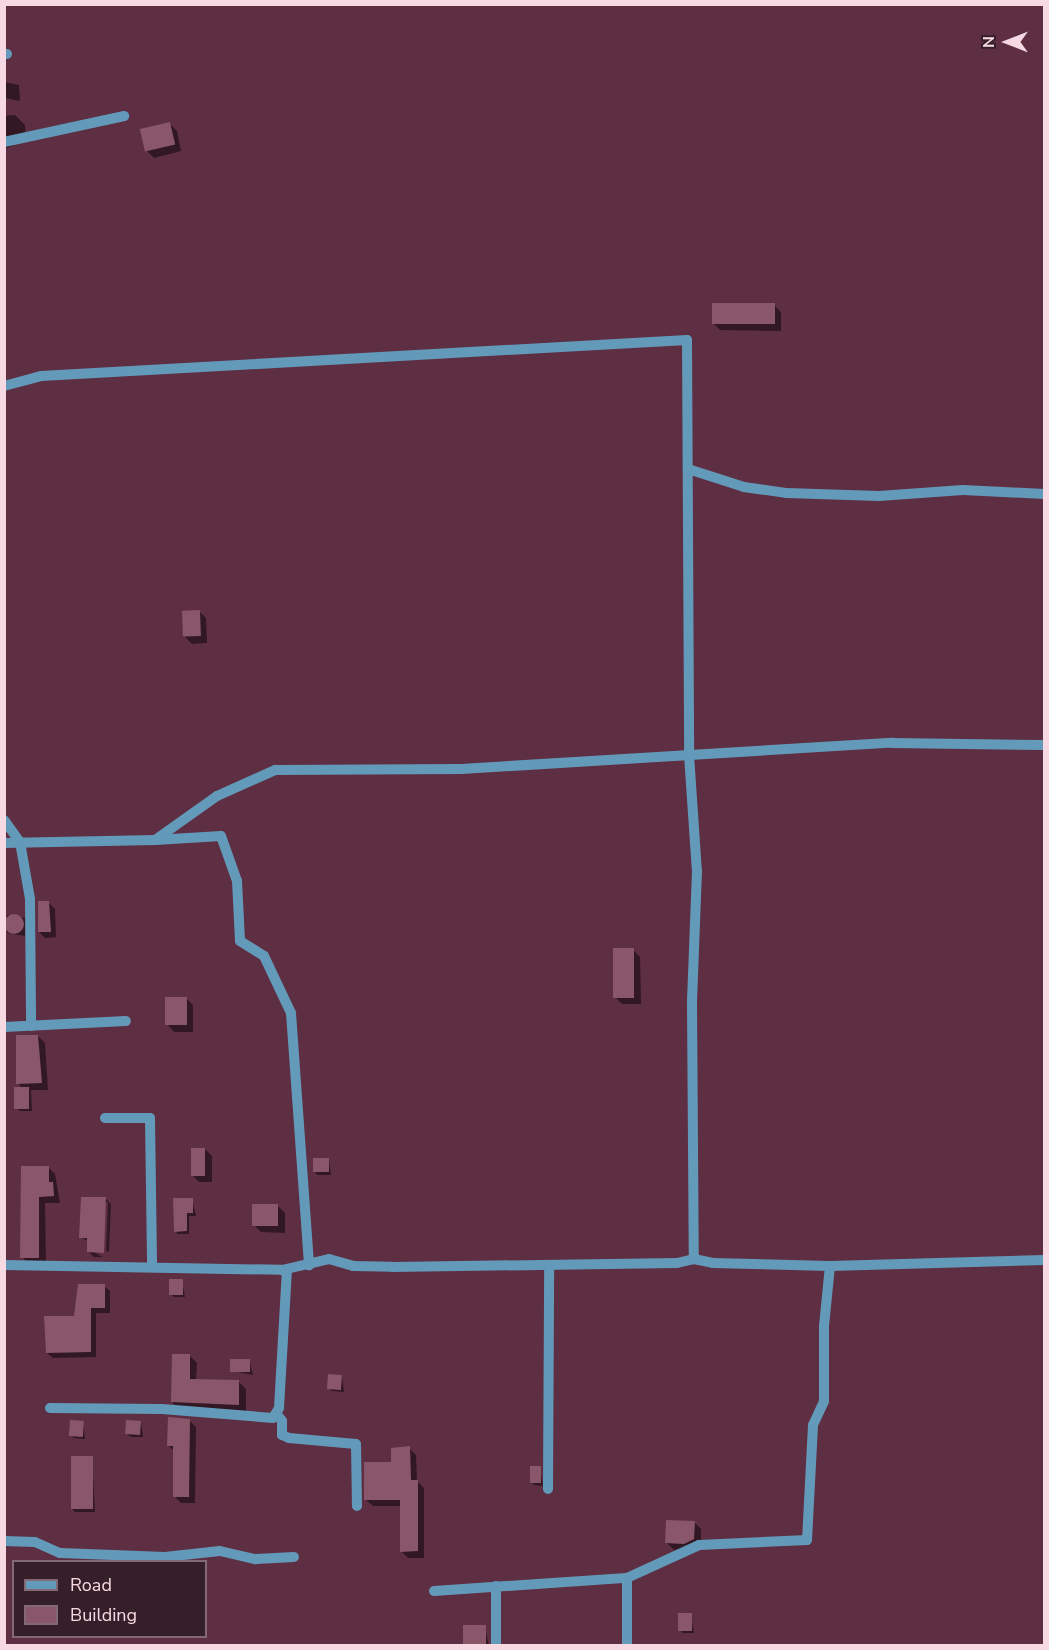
<!DOCTYPE html>
<style>
body{margin:0}
#map{position:relative;width:1049px;height:1650px;overflow:hidden;background:#5e2e42;font-family:"Nunito Sans",sans-serif}
div>[style]{position:absolute}
[style*='--x']{left:calc(var(--x)*1px);top:calc(var(--y)*1px);width:calc(var(--w)*1px);rotate:calc(var(--a)*1deg)}
.shadow>*{inset:0;background:#0007}
.building>*{inset:0;background:#89566a;transform-origin:0 0}
.round{border-radius:50%}
.minor>*{height:10px;margin:-5px;padding:0 5px;transform-origin:5px;border-radius:5px;background:#639ab9}
span{translate:-50% -50%;white-space:nowrap;text-align:center;line-height:1.15;-webkit-text-stroke:5px #351f28;paint-order:stroke}
.frame{position:absolute;inset:0;border:6px solid #f7d9e3;pointer-events:none}
.legend{position:absolute;left:12px;top:1560px;width:195px;height:78px;box-sizing:border-box;background:#351f28;border:2px solid #836973;margin:0;padding:8px 10px;list-style:none;font-size:18px;color:#f7d9e3}
.legend li{display:flex;align-items:center;gap:12px;height:30px}
.legend b{width:30px;border:2px solid #836973}
.north{position:absolute;left:977px;top:12px;width:60px;height:60px;-webkit-text-stroke:4px #351f28;paint-order:stroke;rotate:270deg;font-size:16px;font-weight:700;line-height:24px;text-align:center;color:#f7d9e3}
.north::after{content:'';display:block;margin:auto;width:21px;height:27px;background:#f7d9e3;clip-path:polygon(50% 0,100% 100%,50% 72%,0 100%)}
</style>
<div id="map">
<div class="shadow">
<div style="clip-path:polygon(4px 82px,19px 85px,20px 101px,5px 98px)"></div>
<div style="clip-path:polygon(15px 115px,25px 125px,26px 141px,4px 149px,4px 116px)"></div>
<div style="clip-path:polygon(170px 124px,177px 131px,181px 151px,154px 158px,147px 151px,142px 131px)"></div>
<div style="clip-path:polygon(774px 305px,781px 312px,781px 331px,720px 330px,713px 323px)"></div>
<div style="clip-path:polygon(199px 611px,206px 618px,207px 643px,192px 644px,185px 637px)"></div>
<div style="clip-path:polygon(49px 903px,55px 909px,56px 937px,45px 938px,39px 932px)"></div>
<div style="clip-path:polygon(7px 915px,25px 918px,25px 936px,7px 933px)"></div>
<div style="clip-path:polygon(633px 950px,640px 957px,641px 1004px,622px 1004px,615px 997px)"></div>
<div style="clip-path:polygon(186px 998px,193px 1005px,193px 1032px,174px 1032px,167px 1024px)"></div>
<div style="clip-path:polygon(38px 1036px,45px 1043px,48px 1090px,31px 1090px,32px 1111px,20px 1111px,16px 1108px,22px 1088px,18px 1083px)"></div>
<div style="clip-path:polygon(205px 1149px,212px 1156px,212px 1182px,199px 1182px,192px 1175px)"></div>
<div style="clip-path:polygon(329px 1160px,331px 1175px,317px 1175px,314px 1171px)"></div>
<div style="clip-path:polygon(48px 1167px,55px 1174px,60px 1203px,45px 1203px,46px 1265px,29px 1264px,22px 1257px,22px 1168px)"></div>
<div style="clip-path:polygon(106px 1199px,111px 1204px,109px 1252px,106px 1251px,108px 1202px,105px 1202px,92px 1251px,103px 1257px,94px 1257px,89px 1252px,89px 1242px,81px 1237px)"></div>
<div style="clip-path:polygon(192px 1199px,196px 1216px,189px 1216px,189px 1234px,178px 1234px,175px 1231px)"></div>
<div style="clip-path:polygon(278px 1206px,285px 1213px,285px 1233px,261px 1232px,254px 1225px)"></div>
<div style="clip-path:polygon(182px 1281px,185px 1297px,174px 1297px,171px 1294px)"></div>
<div style="clip-path:polygon(104px 1286px,110px 1291px,110px 1313px,96px 1313px,96px 1357px,53px 1358px,47px 1353px)"></div>
<div style="clip-path:polygon(190px 1356px,197px 1363px,196px 1380px,239px 1382px,246px 1389px,246px 1411px,179px 1409px,172px 1402px)"></div>
<div style="clip-path:polygon(249px 1360px,253px 1375px,232px 1371px)"></div>
<div style="clip-path:polygon(342px 1377px,344px 1392px,332px 1391px,329px 1388px)"></div>
<div style="clip-path:polygon(189px 1420px,196px 1427px,195px 1503px,181px 1503px,174px 1496px,175px 1452px,168px 1445px)"></div>
<div style="clip-path:polygon(83px 1422px,85px 1439px,74px 1438px,71px 1435px)"></div>
<div style="clip-path:polygon(141px 1422px,143px 1437px,131px 1437px,127px 1434px)"></div>
<div style="clip-path:polygon(409px 1448px,416px 1455px,417px 1481px,424px 1488px,424px 1558px,408px 1558px,401px 1551px,401px 1506px,373px 1506px,366px 1500px,393px 1463px)"></div>
<div style="clip-path:polygon(92px 1457px,95px 1512px,75px 1512px,72px 1509px)"></div>
<div style="clip-path:polygon(540px 1468px,543px 1486px,534px 1485px,531px 1482px)"></div>
<div style="clip-path:polygon(694px 1522px,701px 1529px,701px 1546px,674px 1550px,667px 1543px)"></div>
<div style="clip-path:polygon(691px 1615px,694px 1633px,683px 1633px,680px 1630px)"></div>
<div style="clip-path:polygon(485px 1627px,489px 1646px,465px 1643px)"></div>
</div>
<div class="building">
<div style="left:170px;top:122px;width:23px;height:31px;rotate:77deg"></div>
<div style="left:712px;top:303px;width:63px;height:21px"></div>
<div style="left:200px;top:610px;width:26px;height:18px;rotate:88deg"></div>
<div style="clip-path:polygon(38px 901px,49px 901px,51px 932px,38px 932px)"></div>
<div class="round" style="left:4px;top:914px;width:20px;height:20px"></div>
<div style="left:634px;top:948px;width:50px;height:21px;rotate:90deg"></div>
<div style="left:165px;top:997px;width:22px;height:28px"></div>
<div style="clip-path:polygon(16px 1035px,38px 1035px,42px 1083px,16px 1084px)"></div>
<div style="left:14px;top:1087px;width:15px;height:22px"></div>
<div style="left:191px;top:1148px;width:14px;height:28px"></div>
<div style="left:313px;top:1158px;width:16px;height:14px"></div>
<div style="clip-path:polygon(21px 1166px,49px 1166px,49px 1182px,53px 1182px,54px 1196px,39px 1197px,39px 1258px,20px 1258px)"></div>
<div style="clip-path:polygon(81px 1197px,106px 1197px,104px 1253px,87px 1252px,87px 1238px,79px 1238px)"></div>
<div style="clip-path:polygon(173px 1198px,193px 1198px,193px 1213px,187px 1213px,187px 1231px,174px 1232px)"></div>
<div style="left:252px;top:1204px;width:26px;height:22px"></div>
<div style="left:169px;top:1279px;width:14px;height:16px"></div>
<div style="clip-path:polygon(78px 1284px,105px 1284px,105px 1308px,91px 1308px,91px 1352px,46px 1353px,44px 1316px,74px 1316px)"></div>
<div style="clip-path:polygon(172px 1354px,190px 1354px,190px 1379px,239px 1380px,239px 1405px,171px 1402px)"></div>
<div style="left:230px;top:1359px;width:20px;height:13px"></div>
<div style="left:328px;top:1374px;width:14px;height:15px;rotate:4deg"></div>
<div style="clip-path:polygon(168px 1417px,190px 1419px,189px 1497px,173px 1497px,173px 1446px,167px 1446px)"></div>
<div style="left:70px;top:1420px;width:14px;height:16px;rotate:4deg"></div>
<div style="left:126px;top:1420px;width:15px;height:14px;rotate:4deg"></div>
<div style="clip-path:polygon(410px 1446px,411px 1480px,418px 1480px,418px 1551px,400px 1552px,400px 1500px,364px 1500px,364px 1462px,391px 1462px,391px 1448px)"></div>
<div style="left:71px;top:1456px;width:22px;height:53px"></div>
<div style="left:530px;top:1466px;width:11px;height:17px"></div>
<div style="clip-path:polygon(666px 1520px,695px 1521px,694px 1539px,684px 1544px,665px 1543px)"></div>
<div style="left:678px;top:1613px;width:14px;height:18px"></div>
<div style="left:463px;top:1625px;width:23px;height:19px"></div>
</div>
<div class="minor">
<div style="--x:4;--y:54;--w:3;--a:0"></div>
<div style="--x:4;--y:142;--w:123;--a:-12.2"></div>
<div style="--x:4;--y:386;--w:38;--a:-15"></div>
<div style="--x:41;--y:376;--w:647;--a:-3.19"></div>
<div style="--x:687;--y:340;--w:415;--a:89.7"></div>
<div style="--x:689;--y:755;--w:116;--a:86.1"></div>
<div style="--x:697;--y:871;--w:132;--a:92.2"></div>
<div style="--x:692;--y:1003;--w:256;--a:89.6"></div>
<div style="--x:688;--y:469;--w:59;--a:17.8"></div>
<div style="--x:744;--y:487;--w:42;--a:8.1"></div>
<div style="--x:786;--y:493;--w:93;--a:1.8"></div>
<div style="--x:879;--y:496;--w:84;--a:-4.1"></div>
<div style="--x:963;--y:490;--w:81;--a:2.8"></div>
<div style="--x:4;--y:820;--w:27;--a:54"></div>
<div style="--x:20;--y:842;--w:58;--a:80"></div>
<div style="--x:30;--y:899;--w:127;--a:89.5"></div>
<div style="--x:155;--y:840;--w:66;--a:-3.5"></div>
<div style="--x:221;--y:836;--w:48;--a:70.4"></div>
<div style="--x:237;--y:881;--w:60;--a:87.1"></div>
<div style="--x:240;--y:941;--w:28;--a:32"></div>
<div style="--x:264;--y:956;--w:63;--a:64.7"></div>
<div style="--x:291;--y:1013;--w:253;--a:85.9"></div>
<div style="--x:4;--y:843;--w:151;--a:-1.1"></div>
<div style="--x:155;--y:840;--w:76;--a:-35.4"></div>
<div style="--x:217;--y:796;--w:64;--a:-24.1"></div>
<div style="--x:275;--y:770;--w:186;--a:-0.3"></div>
<div style="--x:461;--y:769;--w:432;--a:-3.5"></div>
<div style="--x:892;--y:743;--w:152;--a:0.8"></div>
<div style="--x:4;--y:1027;--w:122;--a:-2.8"></div>
<div style="--x:105;--y:1118;--w:45;--a:0"></div>
<div style="--x:150;--y:1118;--w:149;--a:89.2"></div>
<div style="--x:4;--y:1265;--w:278;--a:1"></div>
<div style="--x:282;--y:1270;--w:48;--a:-13.2"></div>
<div style="--x:329;--y:1259;--w:25;--a:16"></div>
<div style="--x:353;--y:1266;--w:39;--a:1"></div>
<div style="--x:392;--y:1267;--w:285;--a:-0.8"></div>
<div style="--x:677;--y:1263;--w:17;--a:-13"></div>
<div style="--x:694;--y:1259;--w:19;--a:12"></div>
<div style="--x:713;--y:1263;--w:117;--a:1.5"></div>
<div style="--x:830;--y:1266;--w:214;--a:-1.6"></div>
<div style="--x:50;--y:1408;--w:112;--a:0.5"></div>
<div style="--x:162;--y:1409;--w:111;--a:4.6"></div>
<div style="--x:273;--y:1418;--w:12;--a:-59"></div>
<div style="--x:279;--y:1408;--w:139;--a:-86.7"></div>
<div style="--x:276;--y:1413;--w:10;--a:53"></div>
<div style="--x:282;--y:1421;--w:14;--a:90"></div>
<div style="--x:282;--y:1435;--w:8;--a:23"></div>
<div style="--x:289;--y:1438;--w:67;--a:5.1"></div>
<div style="--x:356;--y:1444;--w:62;--a:89.1"></div>
<div style="--x:548;--y:1489;--w:223;--a:-89.7"></div>
<div style="--x:4;--y:1541;--w:31;--a:2"></div>
<div style="--x:35;--y:1542;--w:27;--a:24"></div>
<div style="--x:60;--y:1553;--w:105;--a:2.2"></div>
<div style="--x:165;--y:1557;--w:55;--a:-6.2"></div>
<div style="--x:220;--y:1551;--w:37;--a:13"></div>
<div style="--x:256;--y:1559;--w:38;--a:-3"></div>
<div style="--x:496;--y:1586;--w:60;--a:90"></div>
<div style="--x:434;--y:1591;--w:193;--a:-3.9"></div>
<div style="--x:627;--y:1578;--w:79;--a:-24.6"></div>
<div style="--x:699;--y:1545;--w:108;--a:-2.7"></div>
<div style="--x:807;--y:1540;--w:115;--a:-87"></div>
<div style="--x:813;--y:1425;--w:26;--a:-65"></div>
<div style="--x:824;--y:1401;--w:75;--a:-90"></div>
<div style="--x:824;--y:1326;--w:60;--a:-84.3"></div>
<div style="--x:627;--y:1646;--w:68;--a:-90"></div>
</div>
<div class="frame"></div>
<ul class="legend">
<li><b style="height:8px;background:#639ab9"></b>Road</li>
<li><b style="height:16px;background:#89566a"></b>Building</li>
</ul>
<div class="north">N</div>
</div>
